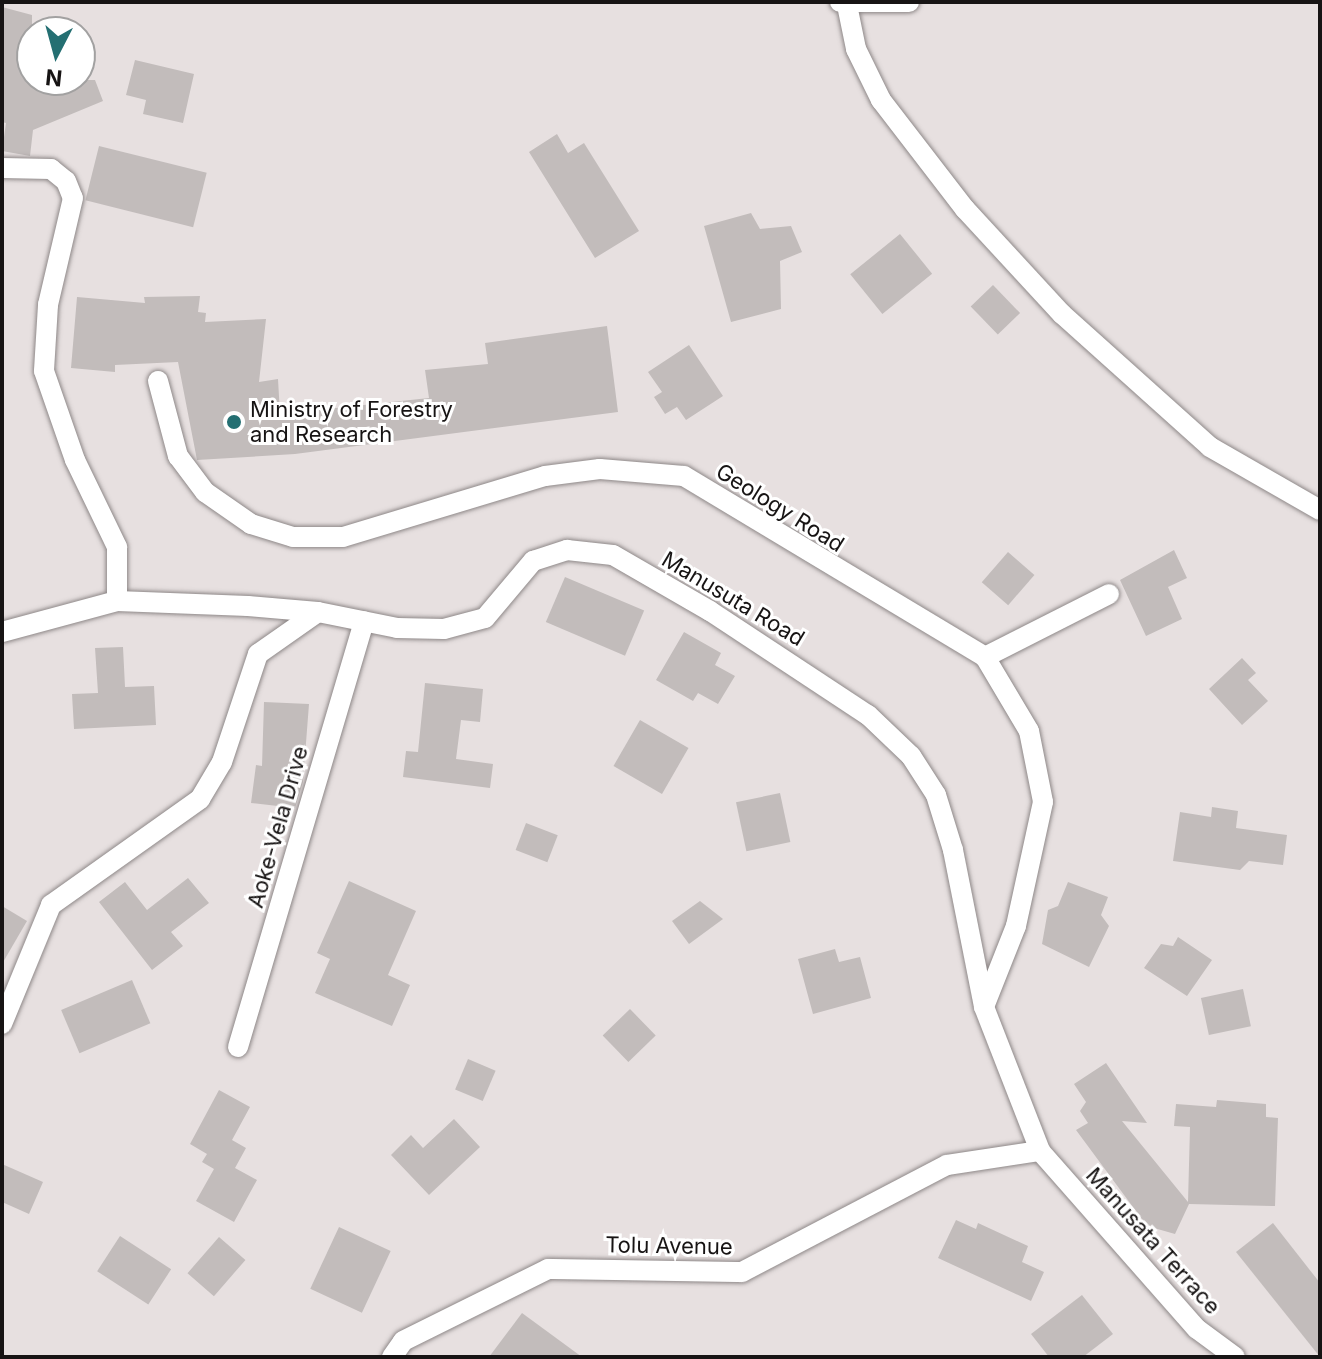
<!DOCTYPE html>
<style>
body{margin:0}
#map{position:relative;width:1322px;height:1359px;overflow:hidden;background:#e7e0e0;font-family:Inter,sans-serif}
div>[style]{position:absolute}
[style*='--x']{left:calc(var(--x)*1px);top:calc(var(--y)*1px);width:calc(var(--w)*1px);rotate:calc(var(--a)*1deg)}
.building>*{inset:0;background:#c2bcbb;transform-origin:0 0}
.roads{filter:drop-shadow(0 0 2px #8e8888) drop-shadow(0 0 2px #8e8888)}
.street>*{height:20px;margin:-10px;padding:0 10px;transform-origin:10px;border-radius:10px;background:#fff}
.dots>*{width:22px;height:22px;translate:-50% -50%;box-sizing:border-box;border:4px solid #fff;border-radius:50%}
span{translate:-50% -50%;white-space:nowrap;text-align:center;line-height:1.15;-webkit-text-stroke:6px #fff;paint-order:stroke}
.poi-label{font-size:22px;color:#171414}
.left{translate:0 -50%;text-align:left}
.street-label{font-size:22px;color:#171414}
.frame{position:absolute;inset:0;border:4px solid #171414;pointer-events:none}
.north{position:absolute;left:16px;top:16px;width:80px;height:80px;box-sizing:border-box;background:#fff;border:2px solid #a2a1a1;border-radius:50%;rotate:186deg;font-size:22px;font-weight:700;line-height:32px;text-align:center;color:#171414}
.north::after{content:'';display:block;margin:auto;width:28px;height:36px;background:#246f72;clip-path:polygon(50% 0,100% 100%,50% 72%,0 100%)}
</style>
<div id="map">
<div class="building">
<div style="clip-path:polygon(2px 7px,32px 15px,32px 80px,95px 80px,103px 101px,33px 130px,30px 156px,2px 151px,6px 123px,2px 122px)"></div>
<div style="clip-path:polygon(135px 60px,194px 74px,183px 123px,143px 114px,146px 100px,126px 95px)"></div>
<div style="clip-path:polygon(557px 134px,568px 153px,584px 143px,639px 231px,595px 258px,529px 152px)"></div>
<div style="left:99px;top:146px;width:111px;height:56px;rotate:14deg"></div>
<div style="clip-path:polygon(751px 213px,760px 229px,791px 226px,802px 252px,780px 261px,781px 309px,731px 322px,704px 226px)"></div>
<div style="left:900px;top:234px;width:51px;height:64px;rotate:51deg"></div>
<div style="left:993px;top:285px;width:39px;height:31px;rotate:46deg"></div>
<div style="clip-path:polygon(200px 296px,198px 312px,206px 313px,205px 322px,266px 319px,259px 382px,278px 379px,280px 414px,429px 398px,425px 370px,488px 364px,485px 343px,607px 326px,618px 412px,295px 454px,197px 460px,178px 362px,115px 365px,115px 372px,71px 368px,77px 297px,145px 303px,144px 297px)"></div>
<div style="clip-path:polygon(689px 345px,723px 396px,686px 420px,677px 407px,665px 414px,654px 397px,662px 392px,648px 372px)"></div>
<div style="clip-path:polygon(1174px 550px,1187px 578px,1168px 587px,1182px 619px,1146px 636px,1120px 580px)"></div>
<div style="left:1008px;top:552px;width:35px;height:40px;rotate:41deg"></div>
<div style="left:565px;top:577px;width:86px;height:49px;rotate:23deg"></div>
<div style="clip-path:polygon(684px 632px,721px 653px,715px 665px,735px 676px,718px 704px,698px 693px,693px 701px,656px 680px)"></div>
<div style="clip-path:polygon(123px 647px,125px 687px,154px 686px,156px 725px,74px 729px,72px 694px,98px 693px,95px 648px)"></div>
<div style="clip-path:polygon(1242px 658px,1256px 673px,1248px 680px,1268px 701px,1242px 725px,1209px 689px)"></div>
<div style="clip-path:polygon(425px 683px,483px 689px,480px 722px,461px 720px,456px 759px,493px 764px,490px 788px,403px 777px,406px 751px,418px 752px)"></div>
<div style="clip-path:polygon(264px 702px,309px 704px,303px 782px,295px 808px,251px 803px,256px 765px,262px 766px)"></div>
<div style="left:640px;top:720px;width:56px;height:53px;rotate:30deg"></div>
<div style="left:780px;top:793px;width:50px;height:45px;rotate:78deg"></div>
<div style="clip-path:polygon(1212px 807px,1238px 811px,1236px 828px,1287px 835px,1283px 865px,1249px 861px,1240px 870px,1173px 861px,1180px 812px,1211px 817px)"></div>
<div style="left:526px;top:823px;width:34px;height:29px;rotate:21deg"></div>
<div style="clip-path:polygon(188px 878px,209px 903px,171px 932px,183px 946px,152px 970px,99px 902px,125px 882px,147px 910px)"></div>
<div style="clip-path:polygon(349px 881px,416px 911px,388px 975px,410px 985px,392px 1026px,315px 993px,330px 959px,317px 953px)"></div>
<div style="clip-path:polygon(1068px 882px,1108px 897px,1101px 915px,1109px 926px,1089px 967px,1042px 944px,1048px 910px,1058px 906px)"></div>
<div style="clip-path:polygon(700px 901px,723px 919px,689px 944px,672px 921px)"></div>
<div style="clip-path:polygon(2px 906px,27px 921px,2px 964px)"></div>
<div style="clip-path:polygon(1178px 937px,1212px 960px,1187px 996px,1144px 968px,1161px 944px,1173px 946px)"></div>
<div style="clip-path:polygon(835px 949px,839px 962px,860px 957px,871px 998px,813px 1014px,798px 959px)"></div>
<div style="left:132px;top:980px;width:47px;height:77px;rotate:67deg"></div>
<div style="left:1243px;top:989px;width:38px;height:43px;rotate:78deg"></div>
<div style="left:630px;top:1009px;width:37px;height:38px;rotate:46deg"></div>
<div style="left:468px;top:1059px;width:30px;height:33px;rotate:23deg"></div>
<div style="clip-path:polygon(1106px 1063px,1147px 1123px,1122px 1121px,1188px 1202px,1190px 1127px,1174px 1126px,1176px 1104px,1216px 1107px,1217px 1100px,1266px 1104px,1266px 1117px,1278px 1118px,1275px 1206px,1189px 1204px,1175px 1234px,1147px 1226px,1076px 1130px,1088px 1123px,1080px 1111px,1086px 1102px,1074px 1084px)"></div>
<div style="clip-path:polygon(219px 1090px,250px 1107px,232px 1140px,246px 1148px,235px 1168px,257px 1180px,234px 1222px,196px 1201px,214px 1169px,202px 1162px,207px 1154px,190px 1144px)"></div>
<div style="clip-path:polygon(454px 1119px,480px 1147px,429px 1195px,391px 1155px,411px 1135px,423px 1148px)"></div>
<div style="clip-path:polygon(2px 1164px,43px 1182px,29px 1214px,2px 1202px)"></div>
<div style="clip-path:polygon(956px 1220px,976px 1229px,978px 1223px,1028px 1246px,1022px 1262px,1044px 1272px,1031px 1301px,938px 1258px)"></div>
<div style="clip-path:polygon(1273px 1223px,1320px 1283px,1320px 1357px,1236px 1252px)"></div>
<div style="left:339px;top:1227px;width:57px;height:68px;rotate:25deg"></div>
<div style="left:120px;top:1236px;width:61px;height:42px;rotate:33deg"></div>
<div style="left:219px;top:1237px;width:35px;height:48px;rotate:41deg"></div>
<div style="clip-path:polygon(1082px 1295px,1113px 1334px,1083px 1357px,1049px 1357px,1031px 1334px)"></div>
<div style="clip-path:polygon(522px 1313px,582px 1357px,489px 1357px)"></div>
</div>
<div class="roads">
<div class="street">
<div style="--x:840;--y:2;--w:69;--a:0"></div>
<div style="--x:847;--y:5;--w:45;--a:78.4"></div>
<div style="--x:856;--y:49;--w:57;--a:63.9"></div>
<div style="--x:881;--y:100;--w:138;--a:52.4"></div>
<div style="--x:965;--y:209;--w:143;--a:47.3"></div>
<div style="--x:1062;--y:314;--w:199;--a:41.9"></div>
<div style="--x:1210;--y:447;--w:127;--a:29.8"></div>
<div style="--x:2;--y:168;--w:49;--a:1.2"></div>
<div style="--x:51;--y:169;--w:19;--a:39"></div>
<div style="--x:66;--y:181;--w:18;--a:68"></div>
<div style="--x:73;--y:198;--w:110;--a:103.2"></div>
<div style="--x:48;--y:305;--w:66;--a:93.5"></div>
<div style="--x:44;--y:371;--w:94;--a:70.8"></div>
<div style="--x:75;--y:460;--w:97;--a:64.2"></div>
<div style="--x:117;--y:547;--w:54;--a:90"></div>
<div style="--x:158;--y:381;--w:78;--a:75.1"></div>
<div style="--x:178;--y:456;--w:45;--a:53.1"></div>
<div style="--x:205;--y:492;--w:56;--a:34.8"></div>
<div style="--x:251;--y:524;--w:44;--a:17.2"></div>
<div style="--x:293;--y:537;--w:50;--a:0"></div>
<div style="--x:343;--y:537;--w:211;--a:-16.8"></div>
<div style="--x:545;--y:476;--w:55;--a:-7.3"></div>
<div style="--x:600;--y:469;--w:84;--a:4.8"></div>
<div style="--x:684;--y:476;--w:351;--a:31"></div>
<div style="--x:985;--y:657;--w:86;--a:59.3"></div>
<div style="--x:1029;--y:731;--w:72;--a:78.8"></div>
<div style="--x:1043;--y:802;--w:127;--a:102.3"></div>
<div style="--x:1016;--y:926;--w:87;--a:111.6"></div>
<div style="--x:2;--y:632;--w:119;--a:-15.1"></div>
<div style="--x:117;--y:601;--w:131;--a:2.2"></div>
<div style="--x:248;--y:606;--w:70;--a:4.9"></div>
<div style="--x:318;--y:612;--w:81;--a:11.4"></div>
<div style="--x:397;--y:628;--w:47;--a:1.2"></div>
<div style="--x:444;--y:629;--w:42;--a:-15"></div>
<div style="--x:485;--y:618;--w:75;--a:-49.9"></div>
<div style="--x:533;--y:561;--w:36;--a:-18"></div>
<div style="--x:567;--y:550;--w:46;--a:6.2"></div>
<div style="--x:613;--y:555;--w:112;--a:30"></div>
<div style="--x:710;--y:611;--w:189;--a:33.4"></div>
<div style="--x:868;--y:715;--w:59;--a:43.6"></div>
<div style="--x:911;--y:756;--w:46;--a:57.3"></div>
<div style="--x:936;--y:795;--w:58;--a:72.8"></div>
<div style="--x:953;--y:850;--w:160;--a:78.8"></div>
<div style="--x:984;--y:1007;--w:155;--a:68.7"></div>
<div style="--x:1040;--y:1151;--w:237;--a:48.6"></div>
<div style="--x:1197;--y:1329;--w:47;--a:36.4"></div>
<div style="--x:985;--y:657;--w:139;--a:-26.9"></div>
<div style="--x:2;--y:1024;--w:129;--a:-67.6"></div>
<div style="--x:51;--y:905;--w:183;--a:-35.4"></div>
<div style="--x:200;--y:799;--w:43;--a:-59.3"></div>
<div style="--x:222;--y:762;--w:114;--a:-71.6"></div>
<div style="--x:258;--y:654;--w:73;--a:-35"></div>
<div style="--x:238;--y:1047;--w:444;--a:-73.5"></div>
<div style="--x:392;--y:1357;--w:19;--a:-55"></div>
<div style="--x:403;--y:1341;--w:162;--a:-26.4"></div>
<div style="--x:548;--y:1269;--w:194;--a:0.9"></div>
<div style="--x:742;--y:1272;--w:231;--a:-27.6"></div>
<div style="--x:947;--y:1165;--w:94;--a:-8.6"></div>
</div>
</div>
<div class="dots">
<div style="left:234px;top:422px;background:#246f72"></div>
</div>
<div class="poi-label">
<span class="left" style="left:250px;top:422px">Ministry of Forestry<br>and Research</span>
</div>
<div class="street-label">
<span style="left:780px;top:508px;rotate:32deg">Geology Road</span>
<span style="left:733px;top:599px;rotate:31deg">Manusuta Road</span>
<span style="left:278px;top:827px;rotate:-74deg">Aoke-Vela Drive</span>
<span style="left:1153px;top:1241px;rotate:48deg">Manusata Terrace</span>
<span style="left:669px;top:1246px;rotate:1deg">Tolu Avenue</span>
</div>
<div class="frame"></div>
<div class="north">N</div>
</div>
